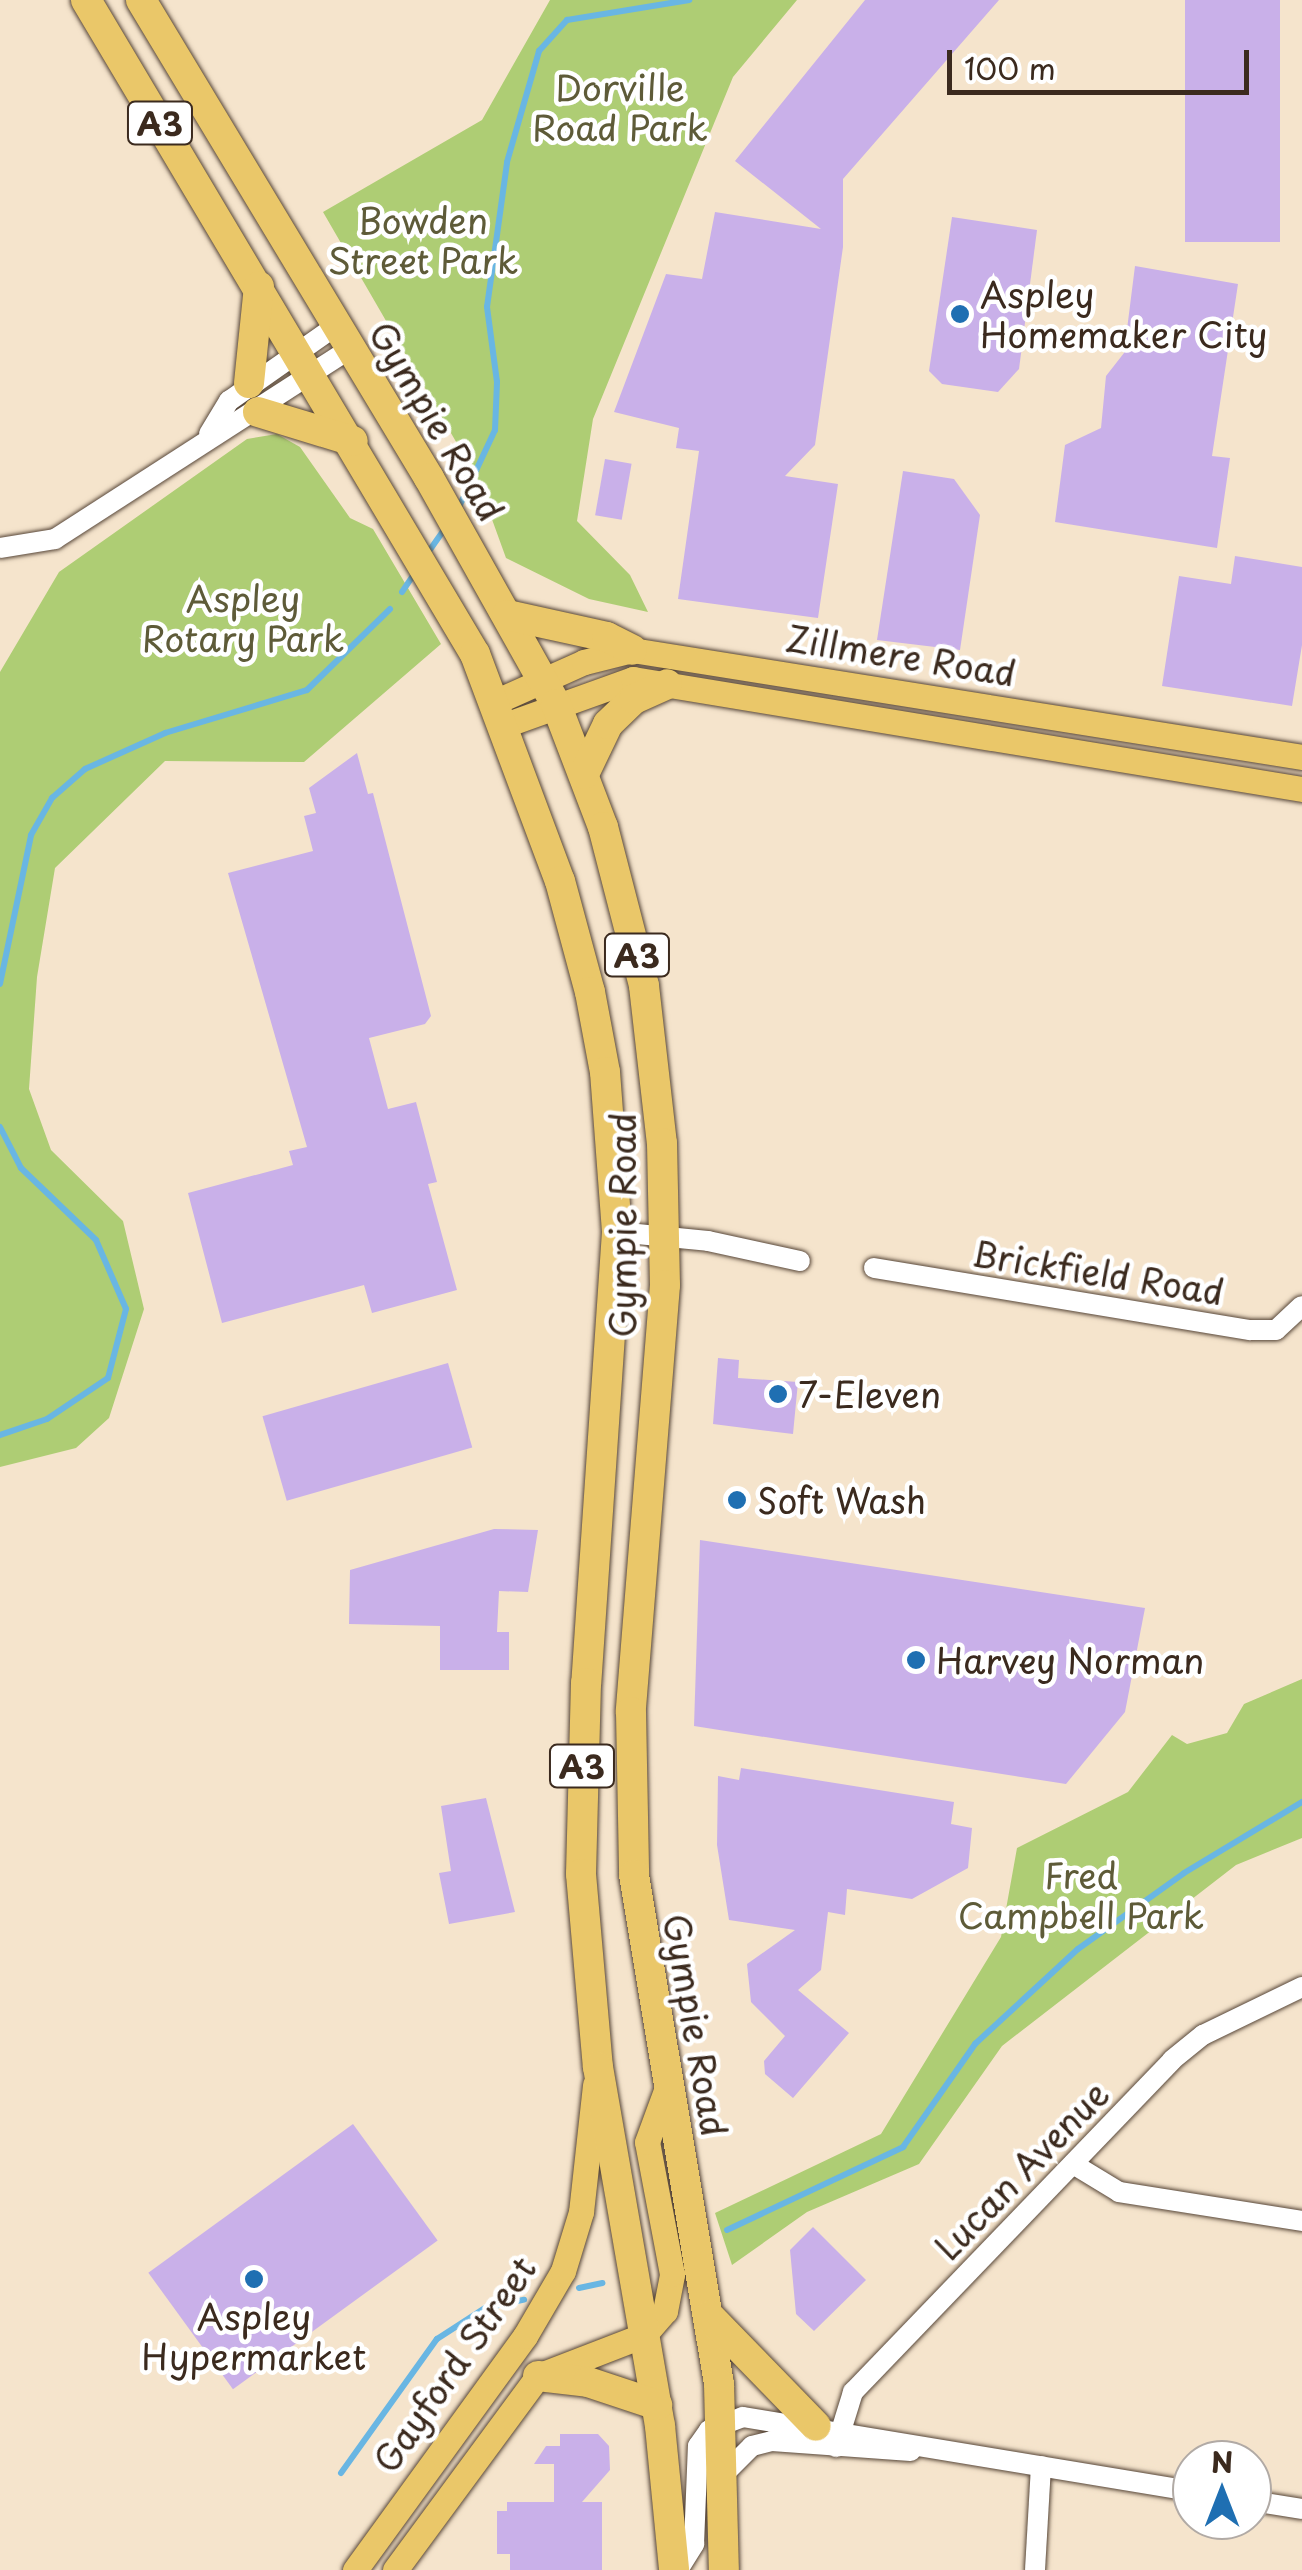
<!DOCTYPE html>
<style>
body{margin:0}
#map{position:relative;width:1302px;height:2570px;overflow:hidden;background:#f5e4cc;font-family:"Playpen Sans",sans-serif}
div>[style]{position:absolute}
[style*='--x']{left:calc(var(--x)*1px);top:calc(var(--y)*1px);width:calc(var(--w)*1px);rotate:calc(var(--a)*1deg)}
.green>*{inset:0;background:#aecd74}
.stream>*{height:6px;margin:-3px;padding:0 3px;transform-origin:3px;border-radius:3px;background:#69b6e3}
.building>*{inset:0;background:#c9b0e9;transform-origin:0 0}
.roads{filter:drop-shadow(0 0 2px #574638) drop-shadow(0 0 2px #574638)}
.minor>*{height:20px;margin:-10px;padding:0 10px;transform-origin:10px;border-radius:10px;background:#fff}
.major>*{height:25px;margin:-12.5px;padding:0 12.5px;transform-origin:12.5px;border-radius:12.5px;background:#eac769}
.highway>*{height:30px;margin:-15px;padding:0 15px;transform-origin:15px;border-radius:15px;background:#eac769}
.dots>*{width:28px;height:28px;translate:-50% -50%;box-sizing:border-box;border:5px solid #fff;border-radius:50%}
span{translate:-50% -50%;white-space:nowrap;text-align:center;line-height:1.15;-webkit-text-stroke:9px #fff;paint-order:stroke}
.shield-label span{padding:2px 8px;background:#fff;border:2px solid;border-radius:8px;-webkit-text-stroke-width:0}
.shield-label{font-size:32px;color:#3b2a1e;font-weight:700}
.park-label{font-size:35px;color:#5e5b38}
.poi-label{font-size:35px;color:#3b2a1e}
.left{translate:0 -50%;text-align:left}
.street-label{font-size:35px;color:#3b2a1e}
.north{position:absolute;left:1172px;top:2440px;width:100px;height:100px;box-sizing:border-box;background:#fff;border:2px solid #b1aaa5;border-radius:50%;rotate:0deg;font-size:28px;font-weight:700;line-height:40px;text-align:center;color:#3b2a1e}
.north::after{content:'';display:block;margin:auto;width:35px;height:45px;background:#1f6fb2;clip-path:polygon(50% 0,100% 100%,50% 72%,0 100%)}
.scale{position:absolute;left:947px;top:50px;width:302px;height:45px;box-sizing:border-box;border:5px solid #3b2a1e;border-top:0;padding-left:12px;font-size:30px;line-height:35px;white-space:nowrap;color:#3b2a1e;-webkit-text-stroke:8px #fff;paint-order:stroke}
</style>
<div id="map">
<div class="green">
<div style="clip-path:polygon(550px 0,797px 0,733px 77px,593px 419px,577px 521px,630px 575px,648px 612px,589px 599px,506px 558px,477px 478px,323px 212px,482px 120px)"></div>
<div style="clip-path:polygon(277px 434px,300px 447px,350px 518px,373px 529px,441px 644px,304px 762px,165px 761px,55px 868px,37px 977px,29px 1089px,51px 1150px,123px 1221px,144px 1309px,109px 1418px,76px 1448px,0 1467px,0 672px,59px 572px,247px 439px)"></div>
<div style="clip-path:polygon(1302px 1679px,1302px 1838px,1236px 1865px,1002px 2046px,919px 2164px,807px 2212px,732px 2265px,715px 2213px,881px 2134px,1001px 1937px,1017px 1848px,1128px 1792px,1172px 1735px,1187px 1744px,1227px 1733px,1244px 1704px)"></div>
</div>
<div class="stream">
<div style="--x:458;--y:509;--w:87;--a:-64.9"></div>
<div style="--x:495;--y:430;--w:48;--a:-87.6"></div>
<div style="--x:497;--y:382;--w:76;--a:-97.6"></div>
<div style="--x:487;--y:307;--w:146;--a:-82.1"></div>
<div style="--x:507;--y:162;--w:116;--a:-73.9"></div>
<div style="--x:539;--y:51;--w:42;--a:-47.9"></div>
<div style="--x:567;--y:20;--w:124;--a:-9.3"></div>
<div style="--x:427;--y:554;--w:33;--a:-55"></div>
<div style="--x:402;--y:592;--w:23;--a:-56"></div>
<div style="--x:0;--y:984;--w:152;--a:-78.2"></div>
<div style="--x:31;--y:835;--w:43;--a:-60.4"></div>
<div style="--x:52;--y:798;--w:44;--a:-41.3"></div>
<div style="--x:85;--y:769;--w:88;--a:-24.2"></div>
<div style="--x:165;--y:733;--w:148;--a:-16.8"></div>
<div style="--x:307;--y:690;--w:116;--a:-44.3"></div>
<div style="--x:0;--y:1127;--w:46;--a:62.9"></div>
<div style="--x:21;--y:1168;--w:104;--a:43.8"></div>
<div style="--x:96;--y:1240;--w:75;--a:66.5"></div>
<div style="--x:126;--y:1309;--w:71;--a:104.6"></div>
<div style="--x:108;--y:1378;--w:73;--a:146.1"></div>
<div style="--x:47;--y:1419;--w:50;--a:161.2"></div>
<div style="--x:727;--y:2230;--w:195;--a:-25.2"></div>
<div style="--x:903;--y:2147;--w:126;--a:-55"></div>
<div style="--x:975;--y:2044;--w:140;--a:-42.7"></div>
<div style="--x:1078;--y:1949;--w:130;--a:-35.6"></div>
<div style="--x:1184;--y:1873;--w:138;--a:-31"></div>
<div style="--x:579;--y:2288;--w:24;--a:-12"></div>
<div style="--x:341;--y:2473;--w:165;--a:-54.4"></div>
<div style="--x:437;--y:2339;--w:57;--a:-32.9"></div>
<div style="--x:485;--y:2308;--w:40;--a:-12"></div>
</div>
<div class="building">
<div style="clip-path:polygon(865px 0,999px 0,843px 179px,843px 247px,815px 445px,785px 476px,838px 484px,818px 618px,678px 599px,699px 451px,676px 448px,679px 428px,614px 412px,666px 274px,702px 279px,715px 212px,821px 229px,735px 161px)"></div>
<div style="left:1185px;top:0;width:95px;height:242px"></div>
<div style="clip-path:polygon(952px 217px,1037px 230px,1019px 369px,998px 392px,942px 384px,929px 371px)"></div>
<div style="clip-path:polygon(1135px 266px,1238px 284px,1212px 456px,1230px 458px,1217px 548px,1055px 522px,1065px 445px,1101px 428px,1106px 376px,1124px 353px)"></div>
<div style="left:605px;top:459px;width:27px;height:57px;rotate:10deg"></div>
<div style="clip-path:polygon(903px 471px,954px 479px,980px 515px,960px 650px,877px 640px)"></div>
<div style="clip-path:polygon(1235px 556px,1302px 567px,1302px 645px,1292px 706px,1162px 686px,1179px 576px,1231px 584px)"></div>
<div style="clip-path:polygon(357px 753px,368px 794px,373px 793px,431px 1016px,425px 1024px,369px 1038px,388px 1109px,416px 1102px,437px 1182px,428px 1184px,457px 1290px,372px 1313px,364px 1285px,222px 1323px,188px 1193px,293px 1165px,289px 1151px,307px 1147px,228px 873px,313px 851px,304px 816px,316px 813px,309px 788px)"></div>
<div style="clip-path:polygon(718px 1358px,739px 1360px,738px 1378px,798px 1382px,793px 1434px,713px 1424px)"></div>
<div style="left:448px;top:1363px;width:88px;height:193px;rotate:74deg"></div>
<div style="clip-path:polygon(494px 1529px,538px 1530px,528px 1592px,499px 1591px,497px 1632px,509px 1632px,509px 1670px,440px 1670px,440px 1626px,349px 1624px,350px 1570px)"></div>
<div style="clip-path:polygon(700px 1540px,1145px 1608px,1125px 1712px,1066px 1784px,694px 1726px)"></div>
<div style="clip-path:polygon(741px 1768px,954px 1802px,951px 1824px,972px 1828px,968px 1868px,912px 1899px,847px 1889px,845px 1915px,828px 1912px,821px 1970px,798px 1990px,849px 2033px,793px 2098px,765px 2074px,764px 2061px,785px 2036px,751px 2002px,747px 1964px,795px 1930px,729px 1920px,717px 1845px,718px 1776px,739px 1780px)"></div>
<div style="clip-path:polygon(486px 1798px,515px 1912px,449px 1924px,439px 1873px,451px 1871px,441px 1806px)"></div>
<div style="left:353px;top:2124px;width:144px;height:253px;rotate:54deg"></div>
<div style="clip-path:polygon(813px 2227px,866px 2280px,814px 2331px,796px 2314px,790px 2250px)"></div>
<div style="clip-path:polygon(560px 2434px,598px 2434px,609px 2446px,610px 2470px,582px 2502px,602px 2502px,602px 2570px,510px 2570px,510px 2554px,497px 2554px,497px 2511px,507px 2511px,507px 2502px,554px 2502px,554px 2464px,534px 2464px,546px 2446px,560px 2446px)"></div>
</div>
<div class="roads">
<div class="minor">
<div style="--x:209;--y:434;--w:39;--a:-59"></div>
<div style="--x:229;--y:401;--w:132;--a:-35.1"></div>
<div style="--x:0;--y:548;--w:56;--a:-9.3"></div>
<div style="--x:55;--y:539;--w:351;--a:-32.8"></div>
<div style="--x:617;--y:1232;--w:91;--a:5.6"></div>
<div style="--x:708;--y:1241;--w:94;--a:12.3"></div>
<div style="--x:874;--y:1268;--w:381;--a:9.4"></div>
<div style="--x:1250;--y:1330;--w:26;--a:0"></div>
<div style="--x:1276;--y:1330;--w:35;--a:-43"></div>
<div style="--x:1073;--y:2164;--w:54;--a:31.3"></div>
<div style="--x:1119;--y:2192;--w:185;--a:9"></div>
<div style="--x:836;--y:2447;--w:58;--a:-72.8"></div>
<div style="--x:853;--y:2392;--w:460;--a:-46.1"></div>
<div style="--x:1172;--y:2060;--w:40;--a:-39"></div>
<div style="--x:1203;--y:2035;--w:110;--a:-25.9"></div>
<div style="--x:723;--y:2475;--w:41;--a:-45"></div>
<div style="--x:752;--y:2446;--w:21;--a:-14"></div>
<div style="--x:772;--y:2441;--w:139;--a:4.1"></div>
<div style="--x:1252;--y:2501;--w:51;--a:9.1"></div>
<div style="--x:678;--y:2570;--w:31;--a:-58"></div>
<div style="--x:694;--y:2544;--w:98;--a:-87.7"></div>
<div style="--x:698;--y:2446;--w:19;--a:-55"></div>
<div style="--x:709;--y:2430;--w:36;--a:-21"></div>
<div style="--x:743;--y:2417;--w:455;--a:9.4"></div>
<div style="--x:1035;--y:2570;--w:104;--a:-86.7"></div>
</div>
<div class="major">
<div style="--x:497;--y:701;--w:95;--a:-24.1"></div>
<div style="--x:584;--y:662;--w:49;--a:-14"></div>
<div style="--x:632;--y:650;--w:678;--a:9.07"></div>
<div style="--x:505;--y:725;--w:136;--a:-19.8"></div>
<div style="--x:633;--y:679;--w:678;--a:9.34"></div>
<div style="--x:355;--y:2570;--w:289;--a:-54"></div>
<div style="--x:525;--y:2336;--w:75;--a:-59.7"></div>
<div style="--x:563;--y:2271;--w:62;--a:-73"></div>
<div style="--x:581;--y:2212;--w:128;--a:-83.7"></div>
<div style="--x:395;--y:2570;--w:241;--a:-53.6"></div>
<div style="--x:538;--y:2376;--w:114;--a:-21.1"></div>
<div style="--x:644;--y:2335;--w:32;--a:-49"></div>
<div style="--x:665;--y:2311;--w:38;--a:-79"></div>
<div style="--x:672;--y:2274;--w:134;--a:-100.7"></div>
<div style="--x:647;--y:2142;--w:61;--a:-69.8"></div>
</div>
<div class="highway">
<div style="--x:86;--y:0;--w:761;--a:59.26"></div>
<div style="--x:475;--y:654;--w:242;--a:69.5"></div>
<div style="--x:560;--y:881;--w:115;--a:74.9"></div>
<div style="--x:590;--y:992;--w:81;--a:79.4"></div>
<div style="--x:605;--y:1072;--w:160;--a:85.7"></div>
<div style="--x:617;--y:1232;--w:452;--a:93.9"></div>
<div style="--x:586;--y:1683;--w:191;--a:91.5"></div>
<div style="--x:581;--y:1874;--w:194;--a:85"></div>
<div style="--x:598;--y:2067;--w:364;--a:80.2"></div>
<div style="--x:660;--y:2426;--w:145;--a:84.4"></div>
<div style="--x:141;--y:0;--w:558;--a:58.93"></div>
<div style="--x:429;--y:478;--w:259;--a:60.7"></div>
<div style="--x:556;--y:704;--w:132;--a:69.1"></div>
<div style="--x:603;--y:827;--w:164;--a:75.5"></div>
<div style="--x:644;--y:986;--w:158;--a:83.5"></div>
<div style="--x:662;--y:1143;--w:142;--a:88.8"></div>
<div style="--x:665;--y:1285;--w:428;--a:94.6"></div>
<div style="--x:631;--y:1712;--w:163;--a:88.9"></div>
<div style="--x:634;--y:1875;--w:516;--a:80.52"></div>
<div style="--x:719;--y:2384;--w:186;--a:88.5"></div>
<div style="--x:249;--y:383;--w:97;--a:-84.1"></div>
<div style="--x:258;--y:412;--w:99;--a:17"></div>
<div style="--x:507;--y:615;--w:102;--a:12.4"></div>
<div style="--x:607;--y:637;--w:28;--a:27"></div>
<div style="--x:584;--y:774;--w:55;--a:-64.4"></div>
<div style="--x:608;--y:724;--w:36;--a:-44"></div>
<div style="--x:634;--y:699;--w:36;--a:-24"></div>
<div style="--x:709;--y:2316;--w:153;--a:45.8"></div>
<div style="--x:538;--y:2376;--w:50;--a:6.8"></div>
<div style="--x:588;--y:2382;--w:73;--a:18.4"></div>
</div>
</div>
<div class="dots">
<div style="left:960px;top:314px;background:#1f6fb2"></div>
<div style="left:778px;top:1394px;background:#1f6fb2"></div>
<div style="left:737px;top:1500px;background:#1f6fb2"></div>
<div style="left:916px;top:1660px;background:#1f6fb2"></div>
<div style="left:254px;top:2279px;background:#1f6fb2"></div>
</div>
<div class="shield-label">
<span style="left:160px;top:123px">A3</span>
<span style="left:637px;top:955px">A3</span>
<span style="left:582px;top:1766px">A3</span>
</div>
<div class="park-label">
<span style="left:620px;top:107px">Dorville<br>Road Park</span>
<span style="left:423px;top:240px">Bowden<br>Street Park</span>
<span style="left:243px;top:618px">Aspley<br>Rotary Park</span>
<span style="left:1081px;top:1895px">Fred<br>Campbell Park</span>
</div>
<div class="poi-label">
<span class="left" style="left:980px;top:314px">Aspley<br>Homemaker City</span>
<span class="left" style="left:798px;top:1394px">7-Eleven</span>
<span class="left" style="left:757px;top:1500px">Soft Wash</span>
<span class="left" style="left:936px;top:1660px">Harvey Norman</span>
<span style="left:254px;top:2336px">Aspley<br>Hypermarket</span>
</div>
<div class="street-label">
<span style="left:437px;top:421px;rotate:59deg">Gympie Road</span>
<span style="left:901px;top:655px;rotate:9deg">Zillmere Road</span>
<span style="left:622px;top:1225px;rotate:-90deg">Gympie Road</span>
<span style="left:1098px;top:1272px;rotate:9deg">Brickfield Road</span>
<span style="left:696px;top:2025px;rotate:80deg">Gympie Road</span>
<span style="left:1021px;top:2170px;rotate:-46deg">Lucan Avenue</span>
<span style="left:454px;top:2364px;rotate:-55deg">Gayford Street</span>
</div>
<div class="north">N</div>
<div class="scale">100 m</div>
</div>
